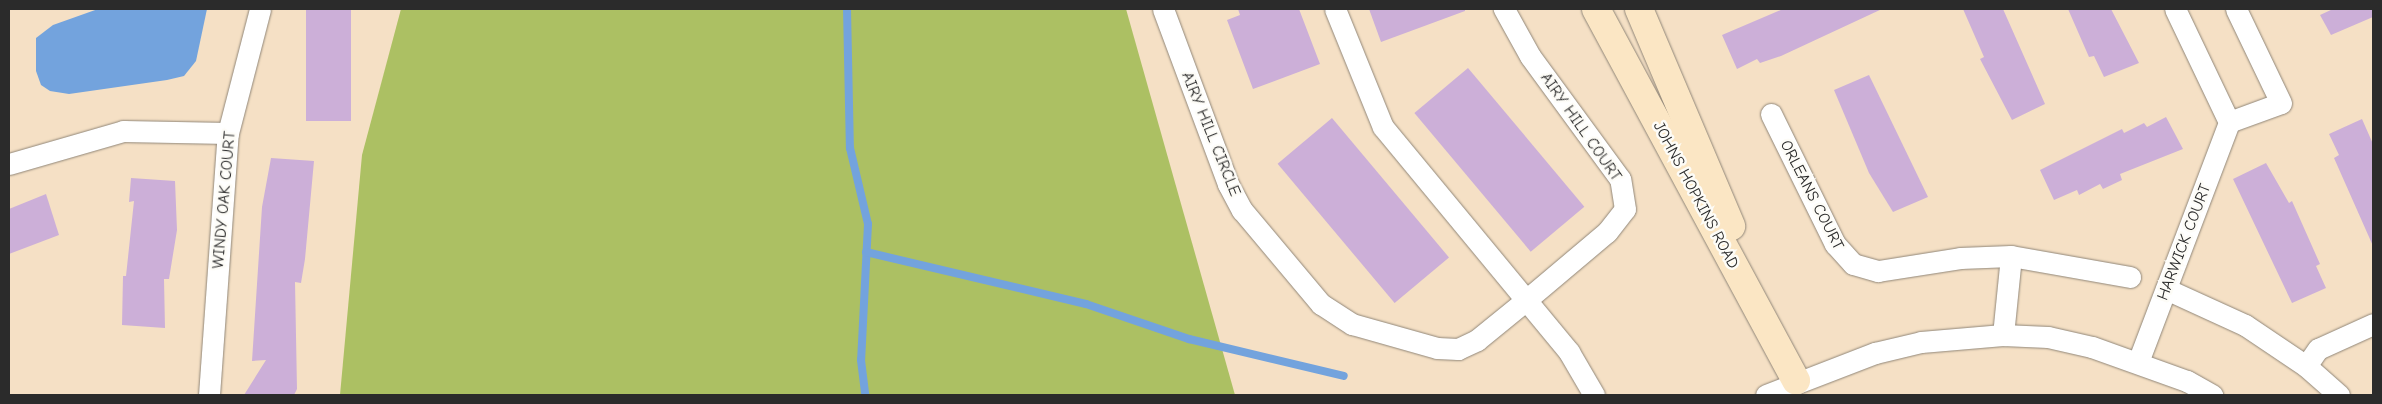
<!DOCTYPE html>
<style>
body{margin:0}
#map{position:relative;width:2382px;height:404px;overflow:hidden;background:#f5e0c5;font-family:"Comic Neue",sans-serif}
div>[style]{position:absolute}
[style*='--x']{left:calc(var(--x)*1px);top:calc(var(--y)*1px);width:calc(var(--w)*1px);rotate:calc(var(--a)*1deg)}
.green>*{inset:0;background:#acc063}
.water>*{inset:0;background:#73a3dd}
.stream>*{height:8px;margin:-4px;padding:0 4px;transform-origin:4px;border-radius:4px;background:#73a3dd}
.building>*{inset:0;background:#ccafd8;transform-origin:0 0}
.roads{filter:drop-shadow(0 0 1px #908678) drop-shadow(0 0 1px #908678)}
.street>*{height:21px;margin:-10.5px;padding:0 10.5px;transform-origin:10.5px;border-radius:10.5px;background:#fff}
.secondary>*{height:28px;margin:-14px;padding:0 14px;transform-origin:14px;border-radius:14px;background:#fbe6c4}
span{translate:-50% -50%;white-space:nowrap;text-align:center;line-height:1.15;-webkit-text-stroke:5px #fdfcf7;paint-order:stroke}
.street-label{font-size:16px;color:#2b2b2b}
.frame{position:absolute;inset:0;border:10px solid #2b2b2b;pointer-events:none}
</style>
<div id="map">
<div class="green">
<div style="clip-path:polygon(401px 9px,1126px 9px,1235px 395px,340px 395px,362px 155px)"></div>
</div>
<div class="water">
<div style="clip-path:polygon(98px 9px,207px 9px,196px 61px,184px 76px,167px 80px,69px 94px,50px 91px,41px 85px,36px 71px,36px 38px,53px 25px)"></div>
</div>
<div class="stream">
<div style="--x:847;--y:9;--w:139;--a:88.8"></div>
<div style="--x:850;--y:148;--w:78;--a:76.7"></div>
<div style="--x:868;--y:224;--w:136;--a:92.9"></div>
<div style="--x:861;--y:360;--w:35;--a:83"></div>
<div style="--x:866;--y:252;--w:226;--a:13.3"></div>
<div style="--x:1086;--y:304;--w:109;--a:18.8"></div>
<div style="--x:1189;--y:339;--w:159;--a:13.4"></div>
</div>
<div class="building">
<div style="left:306px;top:9px;width:45px;height:112px"></div>
<div style="clip-path:polygon(1238px 9px,1299px 9px,1320px 64px,1253px 89px,1227px 20px,1240px 15px)"></div>
<div style="clip-path:polygon(1369px 9px,1465px 9px,1465px 11px,1381px 42px)"></div>
<div style="clip-path:polygon(1783px 9px,1882px 9px,1781px 56px,1760px 63px,1757px 59px,1737px 69px,1722px 35px)"></div>
<div style="clip-path:polygon(1963px 9px,2003px 9px,2045px 104px,2012px 120px,1980px 59px,1984px 57px)"></div>
<div style="clip-path:polygon(2068px 9px,2111px 9px,2139px 63px,2104px 77px,2094px 56px,2089px 57px)"></div>
<div style="clip-path:polygon(2333px 9px,2373px 9px,2373px 17px,2331px 35px,2320px 15px)"></div>
<div style="left:1468px;top:68px;width:181px;height:70px;rotate:50deg"></div>
<div style="clip-path:polygon(1869px 75px,1928px 197px,1893px 212px,1869px 173px,1834px 90px)"></div>
<div style="clip-path:polygon(2166px 117px,2183px 149px,2120px 174px,2122px 180px,2103px 189px,2100px 184px,2079px 195px,2077px 190px,2054px 200px,2040px 170px,2122px 129px,2124px 133px,2144px 123px,2147px 127px)"></div>
<div style="left:1332px;top:118px;width:182px;height:71px;rotate:50deg"></div>
<div style="clip-path:polygon(2362px 119px,2373px 144px,2373px 246px,2334px 158px,2339px 155px,2329px 134px)"></div>
<div style="clip-path:polygon(271px 158px,314px 161px,305px 259px,301px 283px,295px 282px,297px 389px,294px 395px,244px 395px,266px 360px,252px 361px,262px 207px)"></div>
<div style="clip-path:polygon(2266px 163px,2289px 203px,2292px 201px,2320px 264px,2316px 266px,2326px 288px,2292px 303px,2233px 179px)"></div>
<div style="clip-path:polygon(131px 178px,175px 181px,177px 230px,169px 279px,164px 279px,165px 328px,122px 325px,123px 276px,126px 276px,134px 201px,129px 202px)"></div>
<div style="clip-path:polygon(46px 194px,59px 235px,9px 254px,9px 209px)"></div>
</div>
<div class="roads">
<div class="street">
<div style="--x:1163;--y:9;--w:187;--a:69.6"></div>
<div style="--x:1228;--y:184;--w:30;--a:62"></div>
<div style="--x:1242;--y:210;--w:123;--a:50"></div>
<div style="--x:1321;--y:304;--w:37;--a:33"></div>
<div style="--x:1352;--y:324;--w:88;--a:15.8"></div>
<div style="--x:1437;--y:348;--w:21;--a:3"></div>
<div style="--x:1458;--y:349;--w:21;--a:-25"></div>
<div style="--x:1477;--y:340;--w:62;--a:-39.1"></div>
<div style="--x:1525;--y:301;--w:107;--a:-40.1"></div>
<div style="--x:1607;--y:232;--w:29;--a:-52"></div>
<div style="--x:1625;--y:209;--w:30;--a:-99"></div>
<div style="--x:1620;--y:179;--w:152;--a:-126.2"></div>
<div style="--x:1530;--y:56;--w:54;--a:-119"></div>
<div style="--x:1335;--y:9;--w:127;--a:67.9"></div>
<div style="--x:1383;--y:127;--w:292;--a:50.4"></div>
<div style="--x:1569;--y:352;--w:50;--a:59.8"></div>
<div style="--x:1771;--y:114;--w:145;--a:63.8"></div>
<div style="--x:1835;--y:244;--w:27;--a:48"></div>
<div style="--x:1853;--y:264;--w:26;--a:16"></div>
<div style="--x:1878;--y:271;--w:83;--a:-9"></div>
<div style="--x:1960;--y:258;--w:51;--a:-2.2"></div>
<div style="--x:2011;--y:256;--w:121;--a:10"></div>
<div style="--x:2229;--y:122;--w:55;--a:-20.1"></div>
<div style="--x:2281;--y:103;--w:104;--a:-115.6"></div>
<div style="--x:9;--y:164;--w:119;--a:-16.1"></div>
<div style="--x:123;--y:131;--w:105;--a:1.1"></div>
<div style="--x:2166;--y:289;--w:87;--a:24.5"></div>
<div style="--x:2245;--y:325;--w:73;--a:33.9"></div>
<div style="--x:2306;--y:366;--w:44;--a:41.3"></div>
<div style="--x:2003;--y:335;--w:79;--a:-84.2"></div>
<div style="--x:2138;--y:362;--w:257;--a:-69.2"></div>
<div style="--x:2229;--y:122;--w:125;--a:-115.5"></div>
<div style="--x:2306;--y:366;--w:21;--a:-55"></div>
<div style="--x:2318;--y:349;--w:60;--a:-24.4"></div>
<div style="--x:209;--y:395;--w:263;--a:-85.9"></div>
<div style="--x:228;--y:133;--w:128;--a:-75.5"></div>
<div style="--x:1766;--y:395;--w:117;--a:-21.1"></div>
<div style="--x:1875;--y:353;--w:47;--a:-13.4"></div>
<div style="--x:1921;--y:342;--w:82;--a:-4.9"></div>
<div style="--x:2003;--y:335;--w:45;--a:2.5"></div>
<div style="--x:2048;--y:337;--w:45;--a:12.8"></div>
<div style="--x:2092;--y:347;--w:101;--a:19.7"></div>
<div style="--x:2187;--y:381;--w:29;--a:29"></div>
</div>
<div class="secondary">
<div style="--x:1596;--y:9;--w:422;--a:61.7"></div>
<div style="--x:1639;--y:9;--w:236;--a:67"></div>
</div>
</div>
<div class="street-label">
<span style="left:1581px;top:127px;rotate:55deg">AIRY HILL COURT</span>
<span style="left:1211px;top:134px;rotate:68deg">AIRY HILL CIRCLE</span>
<span style="left:1696px;top:195px;rotate:62deg">JOHNS HOPKINS ROAD</span>
<span style="left:1812px;top:195px;rotate:63deg">ORLEANS COURT</span>
<span style="left:224px;top:200px;rotate:-85deg">WINDY OAK COURT</span>
<span style="left:2184px;top:242px;rotate:-69deg">HARWICK COURT</span>
</div>
<div class="frame"></div>
</div>
